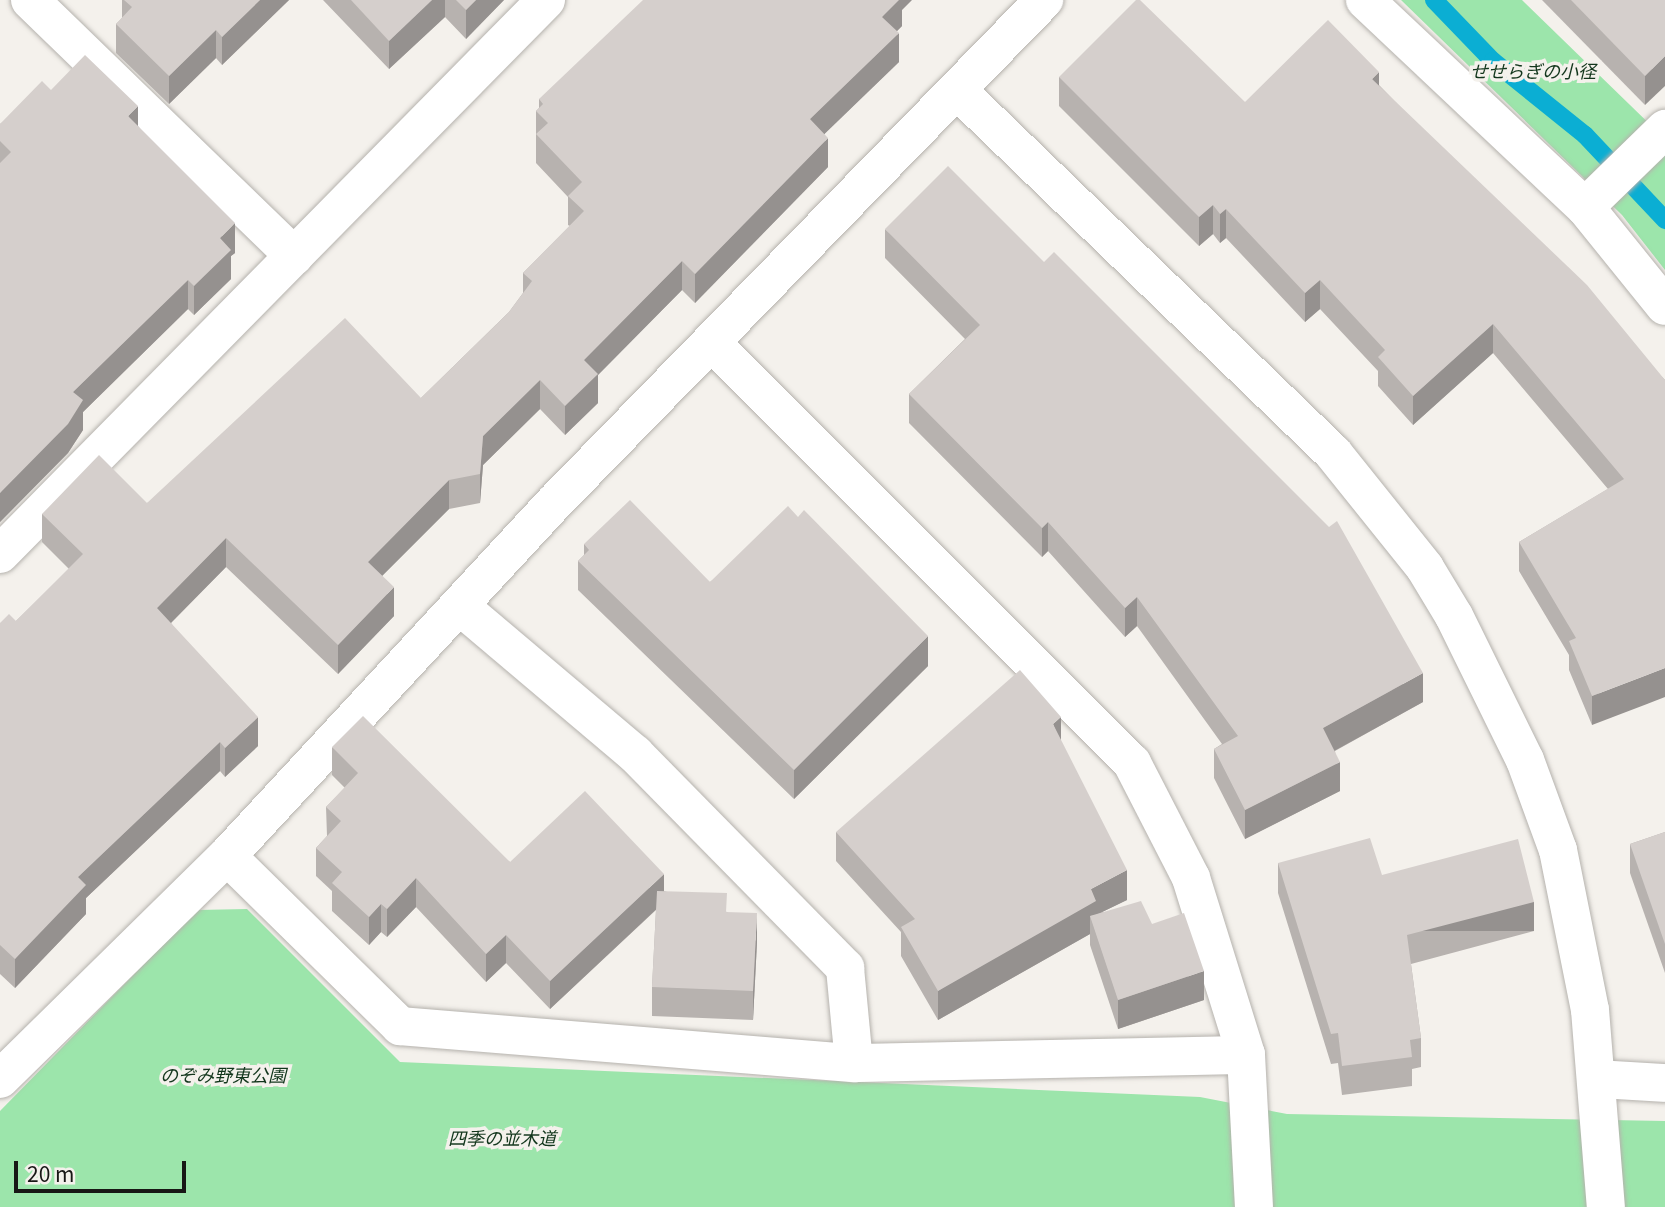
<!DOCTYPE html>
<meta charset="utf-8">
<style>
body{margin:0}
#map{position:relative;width:1665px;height:1207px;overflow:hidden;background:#f4f1ec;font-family:Georgia,"Noto Sans JP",serif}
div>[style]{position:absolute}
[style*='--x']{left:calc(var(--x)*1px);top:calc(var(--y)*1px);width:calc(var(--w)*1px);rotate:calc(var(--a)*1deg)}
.green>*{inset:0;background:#9ce5ab}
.stream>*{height:18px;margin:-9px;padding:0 9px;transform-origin:9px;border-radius:9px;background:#0baed3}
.roads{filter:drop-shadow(0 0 2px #b5b2ad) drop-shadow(0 0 2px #b5b2ad)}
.minor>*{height:38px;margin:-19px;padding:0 19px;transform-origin:19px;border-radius:19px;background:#fff}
.wall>*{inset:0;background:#b7b2af}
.shaded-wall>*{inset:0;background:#95918f;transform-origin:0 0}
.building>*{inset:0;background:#d5cfcc}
span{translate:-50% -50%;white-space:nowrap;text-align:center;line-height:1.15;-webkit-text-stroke:7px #f4f1ec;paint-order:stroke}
.park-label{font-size:18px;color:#12361c;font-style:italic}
.scale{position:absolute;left:14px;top:1161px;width:172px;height:32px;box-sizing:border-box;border:4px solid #181716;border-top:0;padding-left:9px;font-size:21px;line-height:24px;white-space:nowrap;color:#181716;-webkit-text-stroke:5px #f4f1ec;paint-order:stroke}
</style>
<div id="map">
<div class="green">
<div style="clip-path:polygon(1401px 0,1522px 0,1665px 139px,1665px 270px,1622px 215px)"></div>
<div style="clip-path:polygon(247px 909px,400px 1062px,1200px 1097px,1287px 1114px,1665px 1121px,1665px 1207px,0 1207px,0 1111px,197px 910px)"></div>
</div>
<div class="stream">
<div style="--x:1434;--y:0;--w:85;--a:46"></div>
<div style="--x:1493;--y:61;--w:118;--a:38.8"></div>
<div style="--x:1585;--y:135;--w:117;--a:46.7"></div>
</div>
<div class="roads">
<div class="minor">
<div style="--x:30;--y:0;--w:368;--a:44.1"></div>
<div style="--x:1365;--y:0;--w:302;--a:43.3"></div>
<div style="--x:1585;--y:207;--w:127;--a:51.1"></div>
<div style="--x:957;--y:90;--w:523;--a:43.99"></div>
<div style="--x:1333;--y:453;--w:147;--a:51.3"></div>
<div style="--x:1425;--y:568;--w:56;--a:58.9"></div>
<div style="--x:1454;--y:616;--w:161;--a:63.8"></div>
<div style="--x:1525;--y:760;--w:96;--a:69.9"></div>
<div style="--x:1558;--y:850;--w:163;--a:78.7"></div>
<div style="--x:1590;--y:1010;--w:198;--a:85.4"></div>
<div style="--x:1585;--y:207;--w:112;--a:-44.3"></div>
<div style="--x:714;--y:345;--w:591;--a:45"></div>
<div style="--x:1132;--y:763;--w:129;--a:62.8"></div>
<div style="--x:1191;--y:878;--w:185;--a:72.7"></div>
<div style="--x:1246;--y:1055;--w:152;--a:87"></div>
<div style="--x:0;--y:554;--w:778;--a:-45.42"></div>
<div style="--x:461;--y:607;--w:228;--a:40.2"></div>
<div style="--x:635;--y:754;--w:300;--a:45.5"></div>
<div style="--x:845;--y:968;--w:95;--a:84.6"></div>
<div style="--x:227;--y:856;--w:243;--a:44.5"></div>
<div style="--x:400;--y:1026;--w:456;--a:4.7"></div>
<div style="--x:854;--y:1063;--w:392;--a:-1.2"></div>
<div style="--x:0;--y:1079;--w:318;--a:-44.5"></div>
<div style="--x:227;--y:856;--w:480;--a:-47.2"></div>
<div style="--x:553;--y:504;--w:704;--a:-45.75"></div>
<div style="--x:1598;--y:1079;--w:67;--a:3.4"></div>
</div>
</div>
<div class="wall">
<div style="clip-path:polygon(122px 0,289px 0,222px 65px,216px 58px,169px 104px,116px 53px,116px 24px,122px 18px)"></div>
<div style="clip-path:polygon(323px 0,504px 0,466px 39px,445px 17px,389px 69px)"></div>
<div style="clip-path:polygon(1542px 0,1665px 0,1645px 105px)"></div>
<div style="clip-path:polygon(902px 10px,902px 26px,897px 31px,899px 62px,824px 134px,828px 167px,695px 303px,682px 290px,598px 375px,598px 403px,565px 435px,540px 409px,483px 465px,480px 503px,449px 509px,382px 576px,394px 616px,338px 674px,226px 567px,171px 623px,258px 746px,225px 777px,220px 771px,86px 898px,86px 914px,15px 988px,0 974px,0 623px,16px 621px,69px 569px,42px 542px,42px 514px,147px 503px,421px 398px,509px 312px,523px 293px,523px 273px,570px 226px,568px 225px,568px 197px,536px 163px,536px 111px,539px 108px,539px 99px)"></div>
<div style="clip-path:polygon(1059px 77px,1245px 102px,1379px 85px,1665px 380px,1592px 725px,1569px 670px,1569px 655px,1519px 571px,1519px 542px,1608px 489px,1493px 353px,1413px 425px,1378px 386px,1378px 371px,1320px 309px,1305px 322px,1226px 238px,1220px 243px,1213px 234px,1199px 246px,1059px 106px)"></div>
<div style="clip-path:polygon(51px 90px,138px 126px,235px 253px,231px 256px,231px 279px,194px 315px,188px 309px,83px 412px,83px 430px,68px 453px,0 522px,0 124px)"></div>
<div style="clip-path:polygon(885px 229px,1423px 702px,1335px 751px,1340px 791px,1245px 839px,1214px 778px,1214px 749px,1222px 744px,1137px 626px,1125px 637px,1048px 551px,1042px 557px,909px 423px,909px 394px,965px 339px,885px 258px)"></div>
<div style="clip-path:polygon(798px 517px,928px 666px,794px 799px,578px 590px,578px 561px,584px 555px,584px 544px,710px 582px)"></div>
<div style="clip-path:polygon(332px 747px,510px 862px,664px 891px,727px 912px,757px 942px,753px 1020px,652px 1016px,652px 987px,656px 910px,550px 1009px,506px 963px,486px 982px,416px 907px,387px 937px,381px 932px,369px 945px,332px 911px,332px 891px,316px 876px,316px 848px,327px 836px,326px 807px,345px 788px,332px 775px)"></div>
<div style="clip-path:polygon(836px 832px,1127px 900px,1102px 912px,1152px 924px,1204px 1000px,1118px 1029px,1090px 945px,1090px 934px,938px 1020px,901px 956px,901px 932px,836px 861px)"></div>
<div style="clip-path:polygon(1665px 832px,1665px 973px,1630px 873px,1630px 844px)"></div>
<div style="clip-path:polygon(1278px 863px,1382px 875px,1534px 931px,1411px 964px,1421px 1038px,1421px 1067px,1412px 1069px,1412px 1086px,1342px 1095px,1338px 1063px,1331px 1064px,1278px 893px)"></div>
</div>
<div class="shaded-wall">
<div style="clip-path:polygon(260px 0,289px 0,222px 65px,222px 37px)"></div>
<div style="clip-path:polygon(432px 0,445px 0,445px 17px,389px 69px,389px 41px)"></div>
<div style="clip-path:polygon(476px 0,504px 0,466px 39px,466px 10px)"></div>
<div style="clip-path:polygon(894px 0,912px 0,902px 10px,902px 26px,882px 46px,882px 17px)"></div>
<div style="clip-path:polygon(216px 30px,216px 58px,169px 104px,169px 76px)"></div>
<div style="clip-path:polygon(899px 33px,899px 62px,810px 148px,810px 119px)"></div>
<div style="clip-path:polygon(1665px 56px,1665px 86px,1645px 105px,1645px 76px)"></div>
<div style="clip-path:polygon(1379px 72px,1379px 101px,1372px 79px)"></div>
<div style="clip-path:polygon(138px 106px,138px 135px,128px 116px)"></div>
<div style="clip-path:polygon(828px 138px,828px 167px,695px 303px,695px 274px)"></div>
<div style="clip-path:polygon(1213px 205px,1213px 234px,1199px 246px,1199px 217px)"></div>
<div style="clip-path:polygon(1226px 209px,1226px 238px,1220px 243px,1220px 214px)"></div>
<div style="clip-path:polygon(235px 223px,235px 253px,231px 256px,231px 279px,194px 315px,194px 286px,220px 238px)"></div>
<div style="clip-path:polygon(682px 261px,682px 290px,598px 375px,598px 403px,565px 435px,565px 406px,584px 360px)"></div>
<div style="clip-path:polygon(188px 280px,188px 309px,83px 412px,83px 430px,68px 453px,0 522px,0 493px,73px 392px)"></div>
<div style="clip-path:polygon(1320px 280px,1320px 309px,1305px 322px,1305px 293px)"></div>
<div style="clip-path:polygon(1493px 324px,1493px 353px,1413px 425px,1413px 396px)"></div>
<div style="clip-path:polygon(540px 380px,540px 409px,483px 465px,480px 503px,480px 474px,483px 436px)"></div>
<div style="clip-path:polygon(449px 480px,449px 509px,368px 590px,368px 562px)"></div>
<div style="clip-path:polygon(1048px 522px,1048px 551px,1042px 557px,1042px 528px)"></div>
<div style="clip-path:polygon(226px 538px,226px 567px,157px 637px,157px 608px)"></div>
<div style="clip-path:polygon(394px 587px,394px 616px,338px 674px,338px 645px)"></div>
<div style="clip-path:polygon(1137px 597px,1137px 626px,1125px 637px,1125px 608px)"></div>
<div style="clip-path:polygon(928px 636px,928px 666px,794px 799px,794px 770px)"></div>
<div style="clip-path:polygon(1665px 668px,1665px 697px,1592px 725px,1592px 696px)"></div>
<div style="clip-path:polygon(1423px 673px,1423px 702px,1323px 757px,1323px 728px)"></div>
<div style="clip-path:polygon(258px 717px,258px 746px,225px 777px,225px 748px)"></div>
<div style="clip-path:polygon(1061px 717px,1061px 746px,1053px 724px)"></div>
<div style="clip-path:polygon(220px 742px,220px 771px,86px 898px,86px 914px,15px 988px,15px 959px,78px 877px)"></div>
<div style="clip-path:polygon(1340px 762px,1340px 791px,1245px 839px,1245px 810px)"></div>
<div style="clip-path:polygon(1127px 870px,1127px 900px,1096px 915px,1090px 916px,1090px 934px,938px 1020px,938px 991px,1091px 889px)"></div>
<div style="clip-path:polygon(664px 874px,664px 902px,550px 1009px,550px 981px)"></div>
<div style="clip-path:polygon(416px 878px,416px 907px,387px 937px,387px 909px)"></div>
<div style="left:1534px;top:902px;width:29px;height:131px;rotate:90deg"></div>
<div style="clip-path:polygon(381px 904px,381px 932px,369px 945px,369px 917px)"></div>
<div style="clip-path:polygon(757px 913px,757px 942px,753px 1020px,753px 991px)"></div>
<div style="clip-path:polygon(506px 935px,506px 963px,486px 982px,486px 954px)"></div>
<div style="clip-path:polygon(1204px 971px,1204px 1000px,1118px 1029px,1118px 1000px)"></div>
</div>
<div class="building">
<div style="clip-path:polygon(124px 0,260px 0,222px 37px,216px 30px,169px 76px,116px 24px,132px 7px)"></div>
<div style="clip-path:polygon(351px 0,432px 0,389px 41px)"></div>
<div style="clip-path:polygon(456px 0,476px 0,466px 10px)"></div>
<div style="clip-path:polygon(643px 0,899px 0,882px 17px,899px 33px,810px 119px,828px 138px,695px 274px,682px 261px,584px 360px,598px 374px,565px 406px,540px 380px,483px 436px,480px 474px,449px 480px,368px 562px,394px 587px,338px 645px,226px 538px,157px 608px,258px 717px,225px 748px,220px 742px,78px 877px,86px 885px,15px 959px,0 945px,0 623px,9px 614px,16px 621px,83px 554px,42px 514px,99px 455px,147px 503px,345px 318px,421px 398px,509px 312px,532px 281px,523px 273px,584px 211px,568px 196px,582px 182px,536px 134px,548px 123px,536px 111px,543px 104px,539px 99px)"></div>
<div style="clip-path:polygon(1136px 0,1140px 0,1245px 102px,1328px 20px,1379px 72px,1372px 79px,1587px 285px,1665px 380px,1665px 668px,1592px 696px,1569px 641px,1576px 638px,1519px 542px,1624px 479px,1493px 324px,1413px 396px,1378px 357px,1385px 350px,1320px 280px,1305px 293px,1226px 209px,1220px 214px,1213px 205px,1199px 217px,1059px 77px)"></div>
<div style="clip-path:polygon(1571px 0,1665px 0,1665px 56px,1645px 76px)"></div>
<div style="clip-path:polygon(85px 55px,138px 106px,128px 116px,235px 223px,220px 238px,231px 250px,194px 286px,188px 280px,73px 392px,83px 400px,68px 424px,0 493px,0 163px,11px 152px,0 141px,0 124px,42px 81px,51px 90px)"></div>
<div style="clip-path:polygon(948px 166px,1044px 262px,1054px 252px,1329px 527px,1337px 521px,1423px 673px,1323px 728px,1340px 762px,1245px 810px,1214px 749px,1238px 736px,1137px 597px,1125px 608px,1048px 522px,1042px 528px,909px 394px,980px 325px,885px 229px)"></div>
<div style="clip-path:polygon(630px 500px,710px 582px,788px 506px,798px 517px,804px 510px,928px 636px,794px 770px,578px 561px,589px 550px,584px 544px)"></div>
<div style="clip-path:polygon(1020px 670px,1061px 717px,1053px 724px,1127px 870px,1091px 889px,1096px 901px,938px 991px,901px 927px,915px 919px,836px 832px)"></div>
<div style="clip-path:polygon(363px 716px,510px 862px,585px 791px,664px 874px,550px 981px,506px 935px,486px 954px,416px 878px,387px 909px,381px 904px,369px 917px,332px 883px,342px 872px,316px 848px,341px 821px,326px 807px,358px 773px,332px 747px)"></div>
<div style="clip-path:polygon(1665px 832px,1665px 944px,1630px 844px)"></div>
<div style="clip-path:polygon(1370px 838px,1382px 875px,1518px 839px,1534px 902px,1407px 935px,1421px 1038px,1410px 1040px,1412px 1057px,1342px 1066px,1338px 1033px,1331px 1034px,1278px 863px)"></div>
<div style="clip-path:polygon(657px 891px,727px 893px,726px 912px,757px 913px,753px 991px,652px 987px)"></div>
<div style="clip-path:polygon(1141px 901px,1152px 924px,1184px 913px,1204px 971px,1118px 1000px,1090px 916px)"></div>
</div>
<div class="park-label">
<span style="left:1533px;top:70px">せせらぎの小径</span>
<span style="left:223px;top:1074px">のぞみ野東公園</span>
<span style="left:502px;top:1137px">四季の並木道</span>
</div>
<div class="scale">20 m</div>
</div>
